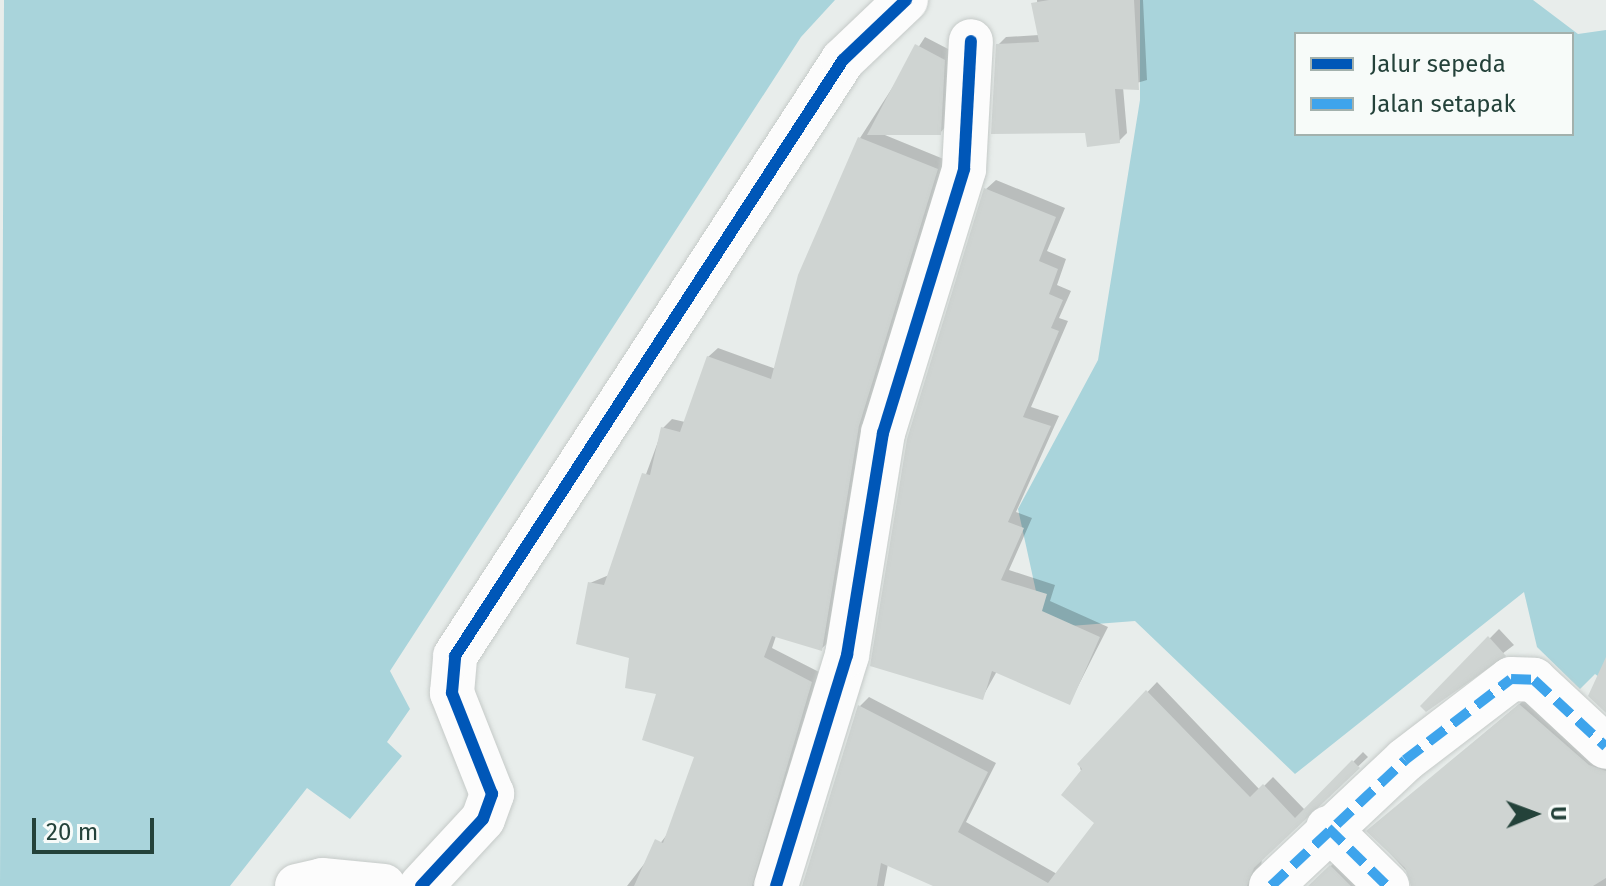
<!DOCTYPE html>
<style>
body{margin:0}
#map{position:relative;width:1606px;height:886px;overflow:hidden;background:#e8edeb;font-family:"Fira Sans",sans-serif}
div>[style]{position:absolute}
[style*='--x']{left:calc(var(--x)*1px);top:calc(var(--y)*1px);width:calc(var(--w)*1px);rotate:calc(var(--a)*1deg)}
.water>*{inset:0;background:#a9d4db}
.shadow>*{inset:0;background:#0003}
.building>*{inset:0;background:#cfd4d2}
.roads{filter:drop-shadow(0 0 2px #c5cac8) drop-shadow(0 0 2px #c5cac8)}
.minor>*{height:44px;margin:-22px;padding:0 22px;transform-origin:22px;border-radius:22px;background:#fcfcfc}
.quiet>*{height:10px;margin-top:-5px;transform-origin:0;background:repeating-linear-gradient(90deg,#3ea4ec 0 20px,transparent 0 30px)}
.cycleway>*{height:12px;margin:-6px;padding:0 6px;transform-origin:6px;border-radius:6px;background:#0057b8}
span{translate:-50% -50%;white-space:nowrap;text-align:center;line-height:1.15;-webkit-text-stroke:8px #f7fbf9;paint-order:stroke}
.legend{position:absolute;left:1294px;top:32px;width:280px;height:104px;box-sizing:border-box;background:#f7fbf9;border:2px solid #a3b1ad;margin:0;padding:10px 14px;list-style:none;font-size:24px;color:#24423a}
.legend li{display:flex;align-items:center;gap:16px;height:40px}
.legend b{width:40px;border:2px solid #a3b1ad}
.north{position:absolute;left:1494px;top:774px;width:80px;height:80px;-webkit-text-stroke:6px #f7fbf9;paint-order:stroke;rotate:89deg;font-size:22px;font-weight:700;line-height:32px;text-align:center;color:#24423a}
.north::after{content:'';display:block;margin:auto;width:28px;height:36px;background:#24423a;clip-path:polygon(50% 0,100% 100%,50% 72%,0 100%)}
.scale{position:absolute;left:32px;top:818px;width:122px;height:36px;box-sizing:border-box;border:4px solid #24423a;border-top:0;padding-left:10px;font-size:24px;line-height:28px;white-space:nowrap;color:#24423a;-webkit-text-stroke:6px #f7fbf9;paint-order:stroke}
</style>
<div id="map">
<div class="water">
<div style="clip-path:polygon(4px 0,835px 0,801px 37px,390px 671px,410px 709px,387px 742px,402px 756px,350px 819px,307px 788px,230px 886px,0 886px)"></div>
<div style="clip-path:polygon(evenodd,1140px 0,1533px 0,1578px 34px,1606px 30px,1606px 682px,1595px 674px,1580px 689px,1537px 647px,1524px 592px,1295px 774px,1135px 621px,1044px 628px,1018px 509px,1098px 360px,1140px 100px,1140px 0,1296px 34px,1572px 34px,1572px 134px,1296px 134px,1296px 34px)"></div>
</div>
<div class="shadow">
<div style="clip-path:polygon(1037px 0,1143px 0,1147px 80px,1123px 87px,1127px 133px,1119px 141px,1087px 131px,998px 45px,1006px 37px,1039px 35px)"></div>
<div style="clip-path:polygon(925px 37px,952px 51px,948px 124px,940px 133px,880px 133px,946px 160px,831px 640px,821px 649px,776px 636px,772px 648px,821px 673px,765px 886px,627px 886px,669px 832px,697px 756px,590px 583px,609px 575px,663px 428px,672px 419px,685px 422px,708px 357px,718px 348px,776px 369px,860px 138px)"></div>
<div style="clip-path:polygon(996px 180px,1065px 208px,1047px 251px,1066px 259px,1057px 285px,1071px 291px,1059px 318px,1068px 321px,1031px 407px,1059px 416px,1016px 512px,1032px 518px,1009px 570px,1055px 585px,1050px 601px,1108px 627px,1070px 702px,997px 671px,982px 698px,986px 189px)"></div>
<div style="clip-path:polygon(1499px 629px,1514px 645px,1427px 710px,1423px 706px)"></div>
<div style="clip-path:polygon(1157px 682px,1260px 790px,1273px 777px,1305px 810px,1363px 752px,1368px 757px,1262px 858px,1259px 886px,942px 886px,888px 864px,884px 886px,804px 886px,859px 707px,869px 697px,996px 763px,966px 822px,1057px 874px,1096px 823px,1079px 764px)"></div>
<div style="clip-path:polygon(1529px 696px,1606px 759px,1606px 886px,1411px 886px,1413px 878px,1369px 831px)"></div>
<div style="clip-path:polygon(1340px 857px,1373px 886px,1310px 886px)"></div>
</div>
<div class="building">
<div style="clip-path:polygon(1049px 0,1134px 0,1139px 90px,1115px 89px,1120px 143px,1087px 147px,1085px 133px,991px 134px,996px 44px,1039px 42px,1031px 3px)"></div>
<div style="clip-path:polygon(915px 44px,945px 60px,941px 135px,867px 135px)"></div>
<div style="clip-path:polygon(858px 137px,938px 169px,859px 426px,822px 651px,772px 636px,764px 657px,812px 682px,752px 886px,634px 886px,655px 839px,663px 843px,694px 757px,642px 740px,656px 694px,625px 688px,629px 658px,576px 644px,588px 582px,604px 585px,642px 473px,650px 475px,661px 427px,680px 432px,707px 356px,771px 379px,798px 275px)"></div>
<div style="clip-path:polygon(984px 188px,1056px 217px,1039px 261px,1058px 269px,1049px 294px,1063px 300px,1051px 328px,1059px 331px,1023px 417px,1051px 426px,1008px 522px,1024px 528px,1001px 580px,1047px 594px,1042px 611px,1100px 637px,1070px 705px,992px 671px,983px 700px,870px 666px,907px 439px)"></div>
<div style="clip-path:polygon(1488px 636px,1506px 656px,1426px 712px,1420px 706px)"></div>
<div style="clip-path:polygon(1606px 657px,1606px 713px,1588px 696px)"></div>
<div style="clip-path:polygon(1146px 690px,1250px 797px,1263px 784px,1295px 818px,1352px 760px,1360px 768px,1254px 868px,1247px 886px,933px 886px,881px 863px,877px 886px,802px 886px,858px 705px,988px 772px,958px 832px,1048px 883px,1094px 823px,1061px 795px,1082px 769px,1077px 764px)"></div>
<div style="clip-path:polygon(1519px 704px,1589px 765px,1606px 771px,1606px 878px,1593px 886px,1411px 886px,1405px 868px,1366px 831px)"></div>
<div style="clip-path:polygon(1330px 865px,1351px 886px,1308px 886px)"></div>
</div>
<div class="roads">
<div class="minor">
<div style="--x:1328;--y:828;--w:83;--a:44.5"></div>
<div style="--x:297;--y:886;--w:26;--a:-13"></div>
<div style="--x:322;--y:880;--w:62;--a:5.5"></div>
<div style="--x:421;--y:886;--w:91;--a:-47.2"></div>
<div style="--x:483;--y:819;--w:27;--a:-70"></div>
<div style="--x:492;--y:794;--w:109;--a:-111.6"></div>
<div style="--x:452;--y:693;--w:37;--a:-85"></div>
<div style="--x:455;--y:656;--w:711;--a:-56.94"></div>
<div style="--x:843;--y:60;--w:87;--a:-43.6"></div>
<div style="--x:776;--y:886;--w:242;--a:-72.9"></div>
<div style="--x:847;--y:655;--w:225;--a:-80.8"></div>
<div style="--x:883;--y:433;--w:276;--a:-72.9"></div>
<div style="--x:964;--y:169;--w:128;--a:-86.9"></div>
<div style="--x:1271;--y:886;--w:184;--a:-43.2"></div>
<div style="--x:1405;--y:760;--w:133;--a:-37.4"></div>
<div style="--x:1511;--y:679;--w:23;--a:2"></div>
<div style="--x:1534;--y:680;--w:98;--a:42.9"></div>
</div>
</div>
<div class="quiet">
<div style="--x:1328;--y:828;--w:83;--a:44.5"></div>
<div style="--x:1271;--y:886;--w:184;--a:-43.2"></div>
<div style="--x:1405;--y:760;--w:133;--a:-37.4"></div>
<div style="--x:1511;--y:679;--w:23;--a:2"></div>
<div style="--x:1534;--y:680;--w:98;--a:42.9"></div>
</div>
<div class="cycleway">
<div style="--x:421;--y:886;--w:91;--a:-47.2"></div>
<div style="--x:483;--y:819;--w:27;--a:-70"></div>
<div style="--x:492;--y:794;--w:109;--a:-111.6"></div>
<div style="--x:452;--y:693;--w:37;--a:-85"></div>
<div style="--x:455;--y:656;--w:711;--a:-56.94"></div>
<div style="--x:843;--y:60;--w:87;--a:-43.6"></div>
<div style="--x:776;--y:886;--w:242;--a:-72.9"></div>
<div style="--x:847;--y:655;--w:225;--a:-80.8"></div>
<div style="--x:883;--y:433;--w:276;--a:-72.9"></div>
<div style="--x:964;--y:169;--w:128;--a:-86.9"></div>
</div>
<ul class="legend">
<li><b style="height:10px;background:#0057b8"></b>Jalur sepeda</li>
<li><b style="height:10px;background:#3ea4ec"></b>Jalan setapak</li>
</ul>
<div class="north">U</div>
<div class="scale">20 m</div>
</div>
